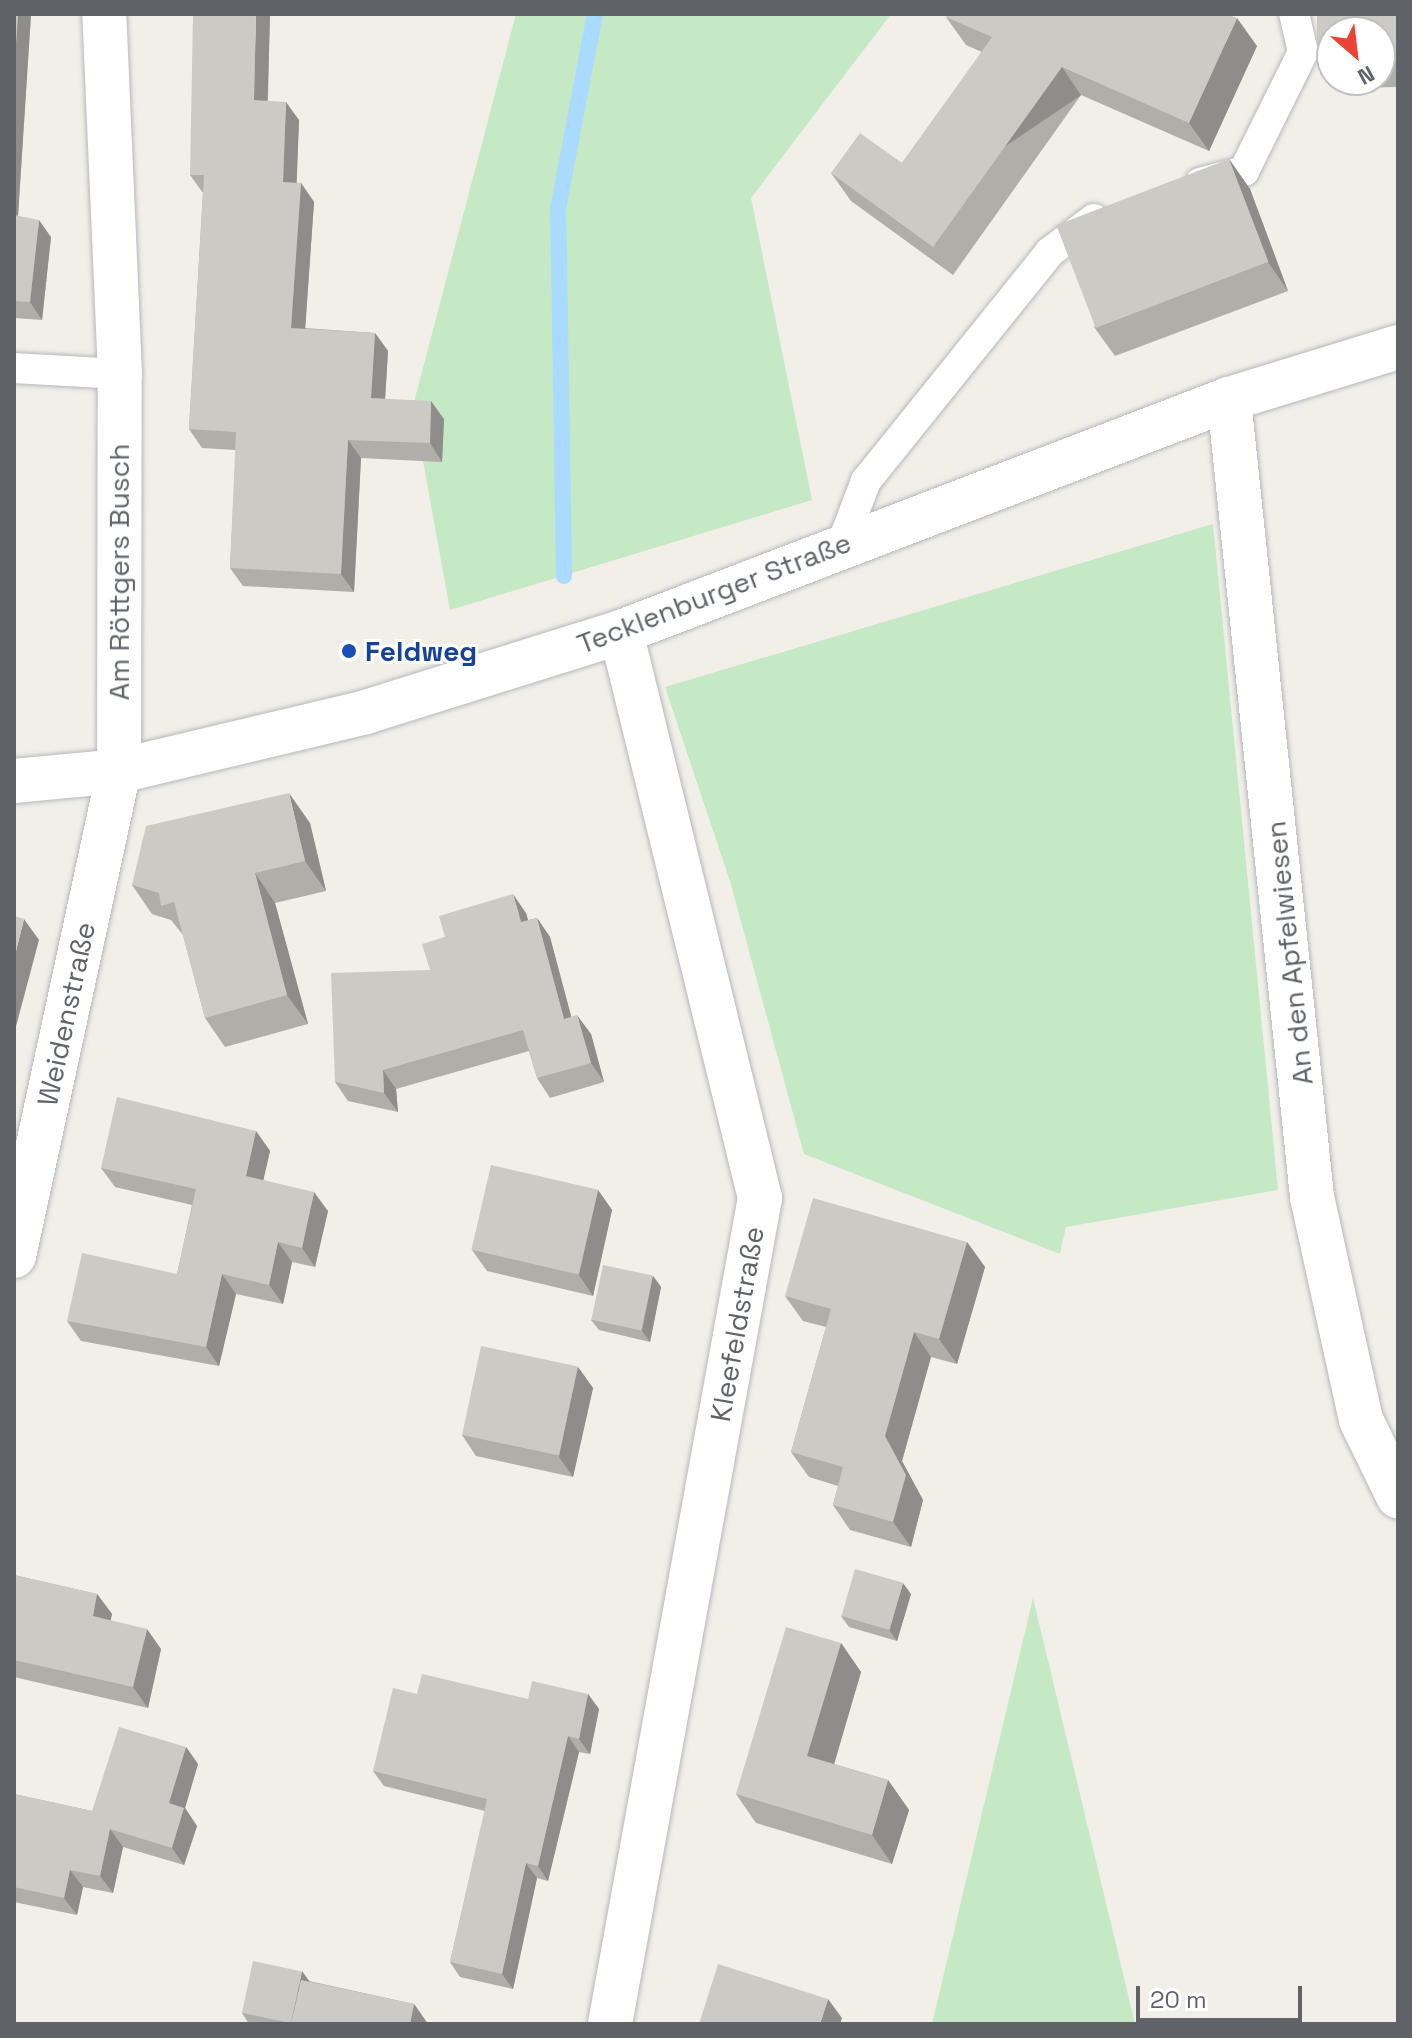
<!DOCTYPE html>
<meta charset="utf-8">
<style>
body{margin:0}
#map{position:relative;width:1412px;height:2038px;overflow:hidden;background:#f1efe8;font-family:"Space Grotesk",sans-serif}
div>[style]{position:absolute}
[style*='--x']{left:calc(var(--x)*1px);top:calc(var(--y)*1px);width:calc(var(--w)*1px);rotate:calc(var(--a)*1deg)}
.green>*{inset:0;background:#c5e8c5}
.stream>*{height:16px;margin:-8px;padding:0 8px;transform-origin:8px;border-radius:8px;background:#aadaff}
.roads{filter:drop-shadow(0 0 2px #b5b8bc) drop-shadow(0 0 2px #b5b8bc)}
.lane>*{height:30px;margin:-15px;padding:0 15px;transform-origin:15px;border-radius:15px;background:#fff}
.street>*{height:44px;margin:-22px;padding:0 22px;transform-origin:22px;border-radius:22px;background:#fff}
.secondary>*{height:44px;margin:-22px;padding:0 22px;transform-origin:22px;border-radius:22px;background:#fff}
.wall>*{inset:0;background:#afaea9}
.shaded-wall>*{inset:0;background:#8f8d8a;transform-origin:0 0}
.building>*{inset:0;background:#cccac5;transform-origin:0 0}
.dots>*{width:22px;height:22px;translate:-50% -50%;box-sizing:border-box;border:4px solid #fff;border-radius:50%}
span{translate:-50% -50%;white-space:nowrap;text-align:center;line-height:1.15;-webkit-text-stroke:6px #fff;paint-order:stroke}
.street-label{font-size:28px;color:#5f6368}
.transit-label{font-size:28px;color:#164399;font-weight:700}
.left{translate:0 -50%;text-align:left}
.frame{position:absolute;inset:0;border:16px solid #5f6368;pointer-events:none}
.north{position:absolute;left:1316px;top:16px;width:80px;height:80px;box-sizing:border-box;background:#fff;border:2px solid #bfc1c3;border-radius:50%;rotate:152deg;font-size:22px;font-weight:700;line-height:32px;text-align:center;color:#5f6368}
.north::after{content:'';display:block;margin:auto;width:28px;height:36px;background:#ea4335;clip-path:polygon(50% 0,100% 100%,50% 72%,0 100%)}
.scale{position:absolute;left:1136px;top:1986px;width:166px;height:36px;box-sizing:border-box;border:4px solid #5f6368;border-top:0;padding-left:10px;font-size:24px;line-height:28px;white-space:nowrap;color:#5f6368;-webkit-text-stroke:6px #fff;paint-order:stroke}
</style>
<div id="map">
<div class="green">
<div style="clip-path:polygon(516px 14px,891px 14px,751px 198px,812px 500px,450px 610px,413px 406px)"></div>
<div style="clip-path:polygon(1213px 524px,1278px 1190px,1066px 1227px,1060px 1254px,804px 1154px,730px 881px,665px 687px)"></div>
<div style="clip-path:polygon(1033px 1598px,1135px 2024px,932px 2024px)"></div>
</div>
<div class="stream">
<div style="--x:564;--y:576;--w:367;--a:-90.9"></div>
<div style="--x:558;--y:209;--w:198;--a:-79.3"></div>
</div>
<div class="roads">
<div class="lane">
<div style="--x:1200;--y:183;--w:46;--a:-15.3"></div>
<div style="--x:1244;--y:171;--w:133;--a:-63.6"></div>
<div style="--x:1303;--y:52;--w:39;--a:-103"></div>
<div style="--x:14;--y:368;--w:106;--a:3.2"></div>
<div style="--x:841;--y:546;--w:70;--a:-69"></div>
<div style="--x:866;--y:481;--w:294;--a:-51.2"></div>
<div style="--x:1050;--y:252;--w:55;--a:-36.9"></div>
</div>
<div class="street">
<div style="--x:1229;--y:399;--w:802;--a:84.06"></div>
<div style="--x:1312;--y:1197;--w:228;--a:77.6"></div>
<div style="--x:1361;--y:1420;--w:85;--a:64"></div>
<div style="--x:14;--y:1256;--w:496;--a:-77.8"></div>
<div style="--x:119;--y:771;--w:397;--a:-89.9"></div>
<div style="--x:120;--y:374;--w:360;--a:-92.5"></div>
<div style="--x:610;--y:2024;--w:840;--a:-79.71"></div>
<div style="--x:760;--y:1198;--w:583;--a:-103.8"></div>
</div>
<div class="secondary">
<div style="--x:14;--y:781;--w:105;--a:-5.4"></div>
<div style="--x:119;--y:771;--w:254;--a:-13.4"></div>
<div style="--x:366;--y:712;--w:267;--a:-17.4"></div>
<div style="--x:621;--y:632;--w:651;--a:-20.97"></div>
<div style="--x:1229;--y:399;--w:177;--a:-17.1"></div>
</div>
</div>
<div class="wall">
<div style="clip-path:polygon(14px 14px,31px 14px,18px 216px,51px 237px,42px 320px,14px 318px)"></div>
<div style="clip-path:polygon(270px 14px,268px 101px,299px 120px,296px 183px,301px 183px,314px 202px,305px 328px,375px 333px,388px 351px,385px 399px,444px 419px,442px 462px,361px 458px,354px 592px,243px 586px,230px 568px,236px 450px,202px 448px,189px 429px,203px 193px,190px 175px)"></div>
<div style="clip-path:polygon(1317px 14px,1398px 14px,1398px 87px,1338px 88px,1332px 80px,1380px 80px,1380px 32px,1332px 32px,1332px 80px,1318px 59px)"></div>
<div style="clip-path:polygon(946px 17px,1257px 46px,1209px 151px,1081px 95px,953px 275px,851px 201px,831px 173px,902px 163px,982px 52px,966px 45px)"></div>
<div style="clip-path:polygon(1229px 159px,1250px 189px,1288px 291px,1115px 356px,1094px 327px)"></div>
<div style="clip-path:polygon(310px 823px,326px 891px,275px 903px,308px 1024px,225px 1047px,205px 1018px,183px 935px,171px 920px,152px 914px,132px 885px)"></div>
<div style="clip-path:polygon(526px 913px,528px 920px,537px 918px,550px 937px,571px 1017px,591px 1034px,604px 1082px,550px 1098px,537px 1078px,529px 1051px,396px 1089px,398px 1112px,348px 1101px,335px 1082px,430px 970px,445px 937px)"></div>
<div style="clip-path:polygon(256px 1131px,270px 1151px,263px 1180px,328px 1211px,315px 1267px,292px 1262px,283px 1304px,236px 1294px,219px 1366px,81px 1341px,67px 1321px,177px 1274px,192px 1205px,115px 1187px,101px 1168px)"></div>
<div style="clip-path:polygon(598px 1190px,612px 1210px,593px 1296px,487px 1271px,472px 1250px)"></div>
<div style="clip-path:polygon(967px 1242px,985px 1267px,957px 1364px,931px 1357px,902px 1461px,923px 1500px,911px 1547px,850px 1530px,833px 1505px,838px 1486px,809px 1477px,791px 1452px,826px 1327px,803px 1321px,785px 1296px)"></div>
<div style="clip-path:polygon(653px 1276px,661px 1287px,650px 1342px,599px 1330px,591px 1320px)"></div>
<div style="clip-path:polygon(578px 1367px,593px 1388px,573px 1477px,476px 1456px,462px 1435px)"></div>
<div style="clip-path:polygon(14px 1575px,97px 1594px,112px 1614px,110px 1620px,161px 1649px,148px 1708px,14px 1677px)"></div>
<div style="clip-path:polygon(911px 1594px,897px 1641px,849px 1627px,841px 1616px)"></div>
<div style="clip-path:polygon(841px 1643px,861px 1672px,834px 1764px,888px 1780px,909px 1810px,892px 1864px,756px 1823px,736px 1794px)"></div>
<div style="clip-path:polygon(417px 1694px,528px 1699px,588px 1694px,599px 1709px,590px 1754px,579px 1752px,548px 1881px,537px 1878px,513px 1989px,460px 1977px,450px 1962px,485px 1811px,384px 1786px,373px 1771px)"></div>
<div style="clip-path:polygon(186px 1747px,198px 1764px,185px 1808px,197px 1826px,184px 1865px,123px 1847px,113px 1893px,83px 1887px,77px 1915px,14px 1902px,14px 1794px,92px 1811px)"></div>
<div style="clip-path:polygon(309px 1981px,414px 2004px,428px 2024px,249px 2024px,242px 2013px)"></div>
</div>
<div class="shaded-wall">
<div style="clip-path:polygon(18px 14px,31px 14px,17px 231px,14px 227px,14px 72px)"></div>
<div style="clip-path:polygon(256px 14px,270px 14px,267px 118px,254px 100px)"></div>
<div style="clip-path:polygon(1237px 18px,1257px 46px,1209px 151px,1189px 123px)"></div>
<div style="left:1062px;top:67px;width:34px;height:221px;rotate:56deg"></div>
<div style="clip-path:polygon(286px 102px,299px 120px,296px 201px,283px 182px)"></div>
<div style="clip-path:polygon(1229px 159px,1250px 189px,1288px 291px,1268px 262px)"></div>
<div style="clip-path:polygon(301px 183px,314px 202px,304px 346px,291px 328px)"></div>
<div style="clip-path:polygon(39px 220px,51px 237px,42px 320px,30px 302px)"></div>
<div style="clip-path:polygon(375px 333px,388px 351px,384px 417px,371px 398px)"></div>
<div style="clip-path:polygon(431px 401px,444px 419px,442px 462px,430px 443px)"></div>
<div style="clip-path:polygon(348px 440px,361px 458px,354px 592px,341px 574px)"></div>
<div style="clip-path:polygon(289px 793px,310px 823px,326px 891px,305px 861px)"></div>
<div style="clip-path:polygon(255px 873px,275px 903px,308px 1024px,287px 995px)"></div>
<div style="clip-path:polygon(513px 894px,526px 913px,534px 941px,521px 922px)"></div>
<div style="clip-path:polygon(537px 918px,550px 937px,577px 1038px,564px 1019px)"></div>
<div style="clip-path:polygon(24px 919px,39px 940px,14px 1034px,14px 959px)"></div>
<div style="clip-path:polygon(577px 1015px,591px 1034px,604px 1082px,591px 1063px)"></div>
<div style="clip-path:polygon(383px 1070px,396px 1089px,398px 1112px,384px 1093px)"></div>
<div style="clip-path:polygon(256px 1131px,270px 1151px,260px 1195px,246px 1176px)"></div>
<div style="clip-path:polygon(598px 1190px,612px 1210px,593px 1296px,579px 1275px)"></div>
<div style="clip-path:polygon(314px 1192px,328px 1211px,315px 1267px,302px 1248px)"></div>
<div style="clip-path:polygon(278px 1242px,292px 1262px,283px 1304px,269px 1285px)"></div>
<div style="clip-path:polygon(967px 1242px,985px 1267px,957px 1364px,939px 1339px)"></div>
<div style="clip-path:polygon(222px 1274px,236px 1294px,219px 1366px,206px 1347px)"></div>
<div style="clip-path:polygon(653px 1276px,661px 1287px,650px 1342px,642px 1331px)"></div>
<div style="clip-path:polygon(914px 1332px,931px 1357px,902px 1461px,923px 1500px,911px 1547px,893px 1522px,885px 1436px)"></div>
<div style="clip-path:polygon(578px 1367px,593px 1388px,573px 1477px,559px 1457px)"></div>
<div style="clip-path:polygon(903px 1583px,911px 1594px,897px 1641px,889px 1630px)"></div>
<div style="clip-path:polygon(97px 1594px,112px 1614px,107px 1637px,93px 1616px)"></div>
<div style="clip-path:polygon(147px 1629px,161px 1649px,148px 1708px,133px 1687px)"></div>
<div style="clip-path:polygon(841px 1643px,861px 1672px,828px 1785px,807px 1756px)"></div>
<div style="clip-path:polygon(588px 1694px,599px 1709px,590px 1754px,579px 1739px)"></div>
<div style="clip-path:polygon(568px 1736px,579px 1752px,548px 1881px,538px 1866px)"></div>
<div style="clip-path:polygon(186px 1747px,198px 1764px,185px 1808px,197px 1826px,184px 1865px,172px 1848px,169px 1803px)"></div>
<div style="clip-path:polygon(888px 1780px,909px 1810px,892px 1864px,872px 1835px)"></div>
<div style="clip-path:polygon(110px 1829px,123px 1847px,113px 1893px,100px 1876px)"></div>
<div style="clip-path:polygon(526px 1863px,537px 1878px,513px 1989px,502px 1974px)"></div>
<div style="clip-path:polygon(70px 1870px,83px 1887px,77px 1915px,64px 1898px)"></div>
<div style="clip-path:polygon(302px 1971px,310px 1982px,291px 2024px)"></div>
<div style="clip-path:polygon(828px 1999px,842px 2018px,840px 2024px,820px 2024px)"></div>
<div style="clip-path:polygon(414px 2004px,428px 2024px,410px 2024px)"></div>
</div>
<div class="building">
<div style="clip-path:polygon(14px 14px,18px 14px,14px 72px)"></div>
<div style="clip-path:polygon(193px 14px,256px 14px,254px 100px,286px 102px,283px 182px,301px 183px,291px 328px,375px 333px,371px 398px,431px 401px,430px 443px,348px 440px,341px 574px,230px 568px,236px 432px,189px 429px,204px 175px,190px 175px)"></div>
<div style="clip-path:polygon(947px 14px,1227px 14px,1237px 18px,1189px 123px,1062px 67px,933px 247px,831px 173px,860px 133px,902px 163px,992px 37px,946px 17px)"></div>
<div style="clip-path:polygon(1317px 14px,1398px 14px,1398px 59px,1380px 59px,1380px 32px,1332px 32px,1332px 59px,1318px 59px)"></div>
<div style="left:1229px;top:159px;width:110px;height:185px;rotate:69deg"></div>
<div style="clip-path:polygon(14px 215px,39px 220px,30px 302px,14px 301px)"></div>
<div style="clip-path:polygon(289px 793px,305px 861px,255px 873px,287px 995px,205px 1018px,174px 902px,161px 906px,159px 893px,132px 885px,146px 826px)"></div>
<div style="clip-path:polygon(513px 894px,521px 922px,537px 918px,564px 1019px,577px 1015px,591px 1063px,537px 1078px,523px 1030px,383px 1070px,384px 1093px,335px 1082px,331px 973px,430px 970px,422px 944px,445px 937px,439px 916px)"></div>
<div style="clip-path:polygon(14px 916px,24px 919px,14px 959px)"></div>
<div style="clip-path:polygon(117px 1097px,256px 1131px,246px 1176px,314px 1192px,302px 1248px,278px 1242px,269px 1285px,222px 1274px,206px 1347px,67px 1321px,82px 1253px,177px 1274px,196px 1189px,101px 1168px)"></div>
<div style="left:491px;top:1165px;width:110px;height:87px;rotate:13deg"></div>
<div style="clip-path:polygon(813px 1198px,967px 1242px,939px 1339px,914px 1332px,885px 1436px,906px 1475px,893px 1522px,833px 1505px,843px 1467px,791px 1452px,831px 1309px,785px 1296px)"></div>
<div style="left:603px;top:1265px;width:51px;height:56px;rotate:12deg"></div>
<div style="left:481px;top:1346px;width:99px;height:91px;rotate:12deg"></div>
<div style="left:855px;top:1569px;width:50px;height:49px;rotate:16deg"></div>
<div style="clip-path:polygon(14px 1575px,97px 1594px,93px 1616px,147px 1629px,133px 1687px,14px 1660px)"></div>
<div style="clip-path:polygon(786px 1627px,841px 1643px,807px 1756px,888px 1780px,872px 1835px,736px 1794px)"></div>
<div style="clip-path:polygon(422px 1674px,528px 1699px,532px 1681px,588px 1694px,579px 1739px,568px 1736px,538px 1866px,526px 1863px,502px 1974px,450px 1962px,487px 1799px,373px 1771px,393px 1688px,417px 1694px)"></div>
<div style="clip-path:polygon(119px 1727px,186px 1747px,169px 1803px,184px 1808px,172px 1848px,110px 1829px,100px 1876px,70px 1870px,64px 1898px,14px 1887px,14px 1794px,92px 1811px)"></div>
<div style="left:253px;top:1961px;width:50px;height:53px;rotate:12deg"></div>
<div style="clip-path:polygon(718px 1964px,828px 1999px,820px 2024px,699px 2024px)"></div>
<div style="clip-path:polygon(301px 1980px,414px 2004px,410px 2024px,291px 2024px)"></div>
</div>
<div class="dots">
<div style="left:349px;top:651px;background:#1a4fb4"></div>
</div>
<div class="street-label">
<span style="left:119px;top:572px;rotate:-90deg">Am Röttgers Busch</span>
<span style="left:714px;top:593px;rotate:-21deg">Tecklenburger Straße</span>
<span style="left:1289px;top:953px;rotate:-96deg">An den Apfelwiesen</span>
<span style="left:66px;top:1014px;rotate:-78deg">Weidenstraße</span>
<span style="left:737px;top:1324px;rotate:-80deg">Kleefeldstraße</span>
</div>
<div class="transit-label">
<span class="left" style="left:365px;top:651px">Feldweg</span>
</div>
<div class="frame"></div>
<div class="north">N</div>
<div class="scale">20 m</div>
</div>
